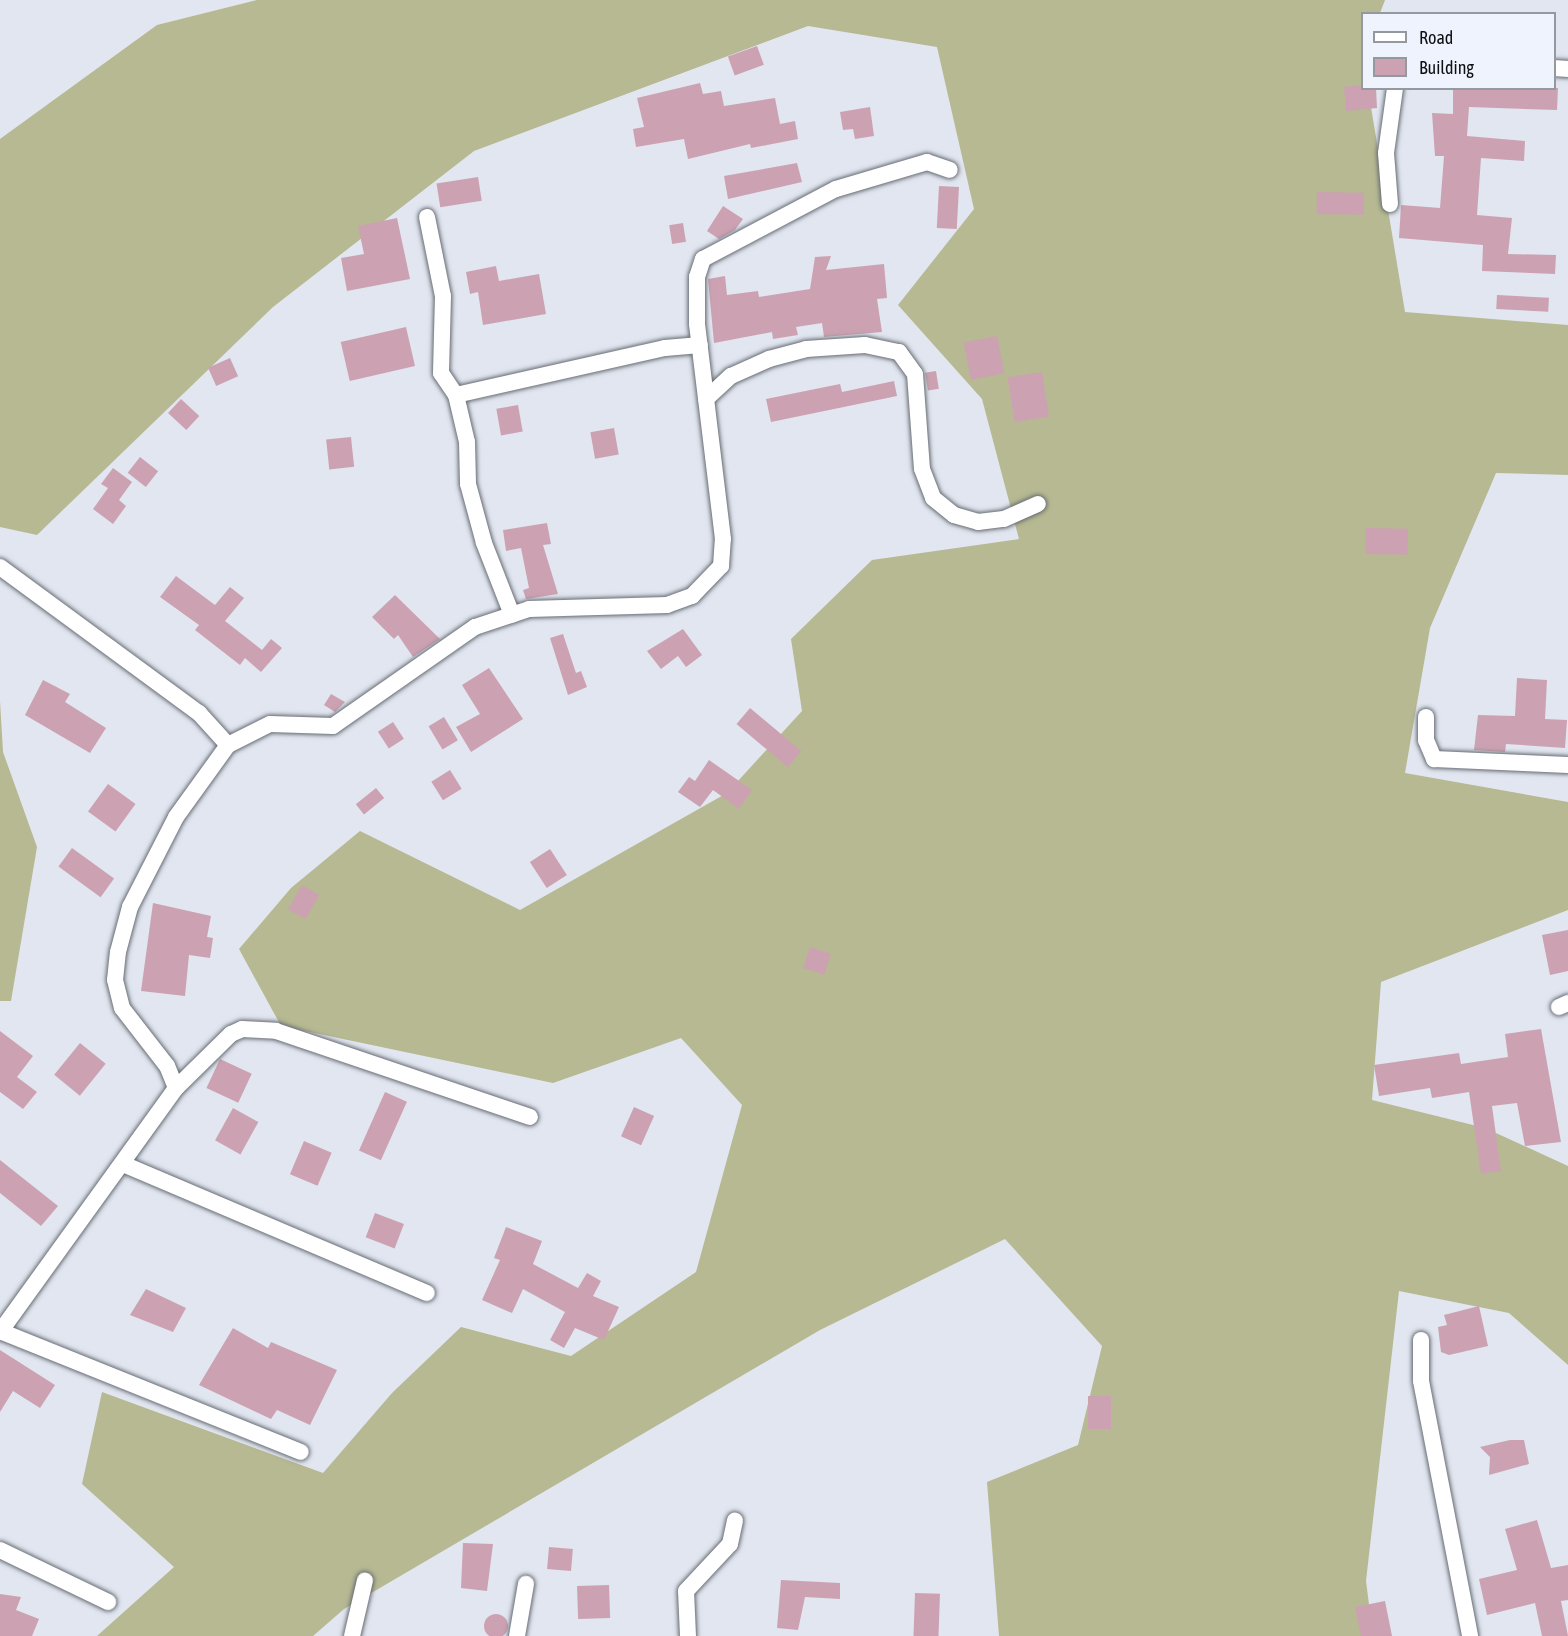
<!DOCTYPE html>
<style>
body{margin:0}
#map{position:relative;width:1568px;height:1636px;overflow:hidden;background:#e1e6f0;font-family:"Asap Condensed",sans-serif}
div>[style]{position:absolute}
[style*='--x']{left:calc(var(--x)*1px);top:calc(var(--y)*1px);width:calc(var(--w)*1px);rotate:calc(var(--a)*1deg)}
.forest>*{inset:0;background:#b6b991}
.building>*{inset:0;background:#cca2b2;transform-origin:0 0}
.round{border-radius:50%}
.roads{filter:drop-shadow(0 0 2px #676c74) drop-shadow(0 0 2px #676c74)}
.minor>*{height:16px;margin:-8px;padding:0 8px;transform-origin:8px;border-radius:8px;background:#fff}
span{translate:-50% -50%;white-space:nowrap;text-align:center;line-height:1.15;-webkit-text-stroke:5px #eef3fd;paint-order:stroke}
.legend{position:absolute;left:1361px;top:12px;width:195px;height:78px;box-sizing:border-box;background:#eef3fd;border:2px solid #94989f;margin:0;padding:8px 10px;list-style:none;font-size:18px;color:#0e0f13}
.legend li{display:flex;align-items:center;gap:12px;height:30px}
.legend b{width:30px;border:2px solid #94989f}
</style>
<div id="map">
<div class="forest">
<div style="clip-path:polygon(257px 0,1385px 0,1380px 13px,1362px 14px,1362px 88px,1368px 89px,1405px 312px,1568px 325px,1568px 475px,1496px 473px,1430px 628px,1405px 773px,1568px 802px,1568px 910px,1381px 982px,1372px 1100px,1485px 1128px,1568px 1166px,1568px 1365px,1509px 1313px,1399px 1291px,1366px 1581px,1373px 1636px,999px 1636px,987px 1482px,1078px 1445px,1102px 1346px,1005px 1239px,820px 1330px,344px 1609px,313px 1636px,97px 1636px,174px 1567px,82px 1484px,102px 1392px,323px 1473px,392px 1393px,461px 1327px,571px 1356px,696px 1272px,742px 1105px,681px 1038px,553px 1083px,281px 1026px,239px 949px,291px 888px,360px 831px,520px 910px,727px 793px,802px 711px,791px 639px,872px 560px,1019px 539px,982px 399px,898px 305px,974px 209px,937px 47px,808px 26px,474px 151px,273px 307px,37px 535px,0 527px,0 139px,157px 25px)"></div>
<div style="clip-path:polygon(0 701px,3px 752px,37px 847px,11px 1001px,0 1001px)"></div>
</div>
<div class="building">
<div style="left:757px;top:46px;width:20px;height:31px;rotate:70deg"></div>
<div style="clip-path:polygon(700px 83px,703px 94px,721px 91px,724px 106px,775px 98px,780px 124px,795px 121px,798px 139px,751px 148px,750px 144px,688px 159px,684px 139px,636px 147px,633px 129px,644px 127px,637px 98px)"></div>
<div style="clip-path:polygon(1362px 85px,1376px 88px,1377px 108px,1346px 111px,1344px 87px)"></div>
<div style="clip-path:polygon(1453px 88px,1558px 88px,1557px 110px,1469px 107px,1467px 136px,1525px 141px,1524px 161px,1481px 158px,1477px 215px,1512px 218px,1508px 254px,1556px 255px,1555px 274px,1482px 271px,1483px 245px,1399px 238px,1401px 205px,1440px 208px,1444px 156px,1435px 156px,1432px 113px,1453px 114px)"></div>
<div style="clip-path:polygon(870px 107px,874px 136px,855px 139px,853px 129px,843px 130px,840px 112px)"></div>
<div style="clip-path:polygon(797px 163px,802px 182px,728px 199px,724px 176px)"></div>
<div style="left:478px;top:177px;width:24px;height:42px;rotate:81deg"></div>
<div style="left:939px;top:186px;width:20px;height:42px;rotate:3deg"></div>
<div style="left:1317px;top:192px;width:47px;height:22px;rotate:1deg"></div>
<div style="clip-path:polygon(723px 206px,743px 219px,735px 230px,719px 239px,707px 231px)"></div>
<div style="clip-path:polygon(397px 218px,410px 279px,347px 291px,341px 258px,364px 254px,358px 226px)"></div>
<div style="left:683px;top:223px;width:19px;height:14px;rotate:81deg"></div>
<div style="clip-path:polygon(831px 256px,826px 270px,884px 264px,887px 298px,877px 299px,882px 332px,824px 337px,822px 323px,796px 327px,798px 335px,773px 339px,772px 332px,714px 343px,708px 279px,725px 276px,727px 295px,758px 291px,759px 297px,810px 289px,815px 257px)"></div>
<div style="clip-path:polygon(496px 266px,499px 281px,539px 274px,546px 314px,483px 325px,478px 292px,470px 294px,466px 272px)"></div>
<div style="left:1497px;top:295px;width:52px;height:14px;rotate:3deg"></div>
<div style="left:406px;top:327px;width:40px;height:67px;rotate:77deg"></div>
<div style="left:997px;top:336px;width:38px;height:34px;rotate:79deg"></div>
<div style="left:230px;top:358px;width:20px;height:24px;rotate:66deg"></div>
<div style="left:936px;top:371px;width:18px;height:11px;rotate:81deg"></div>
<div style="left:1042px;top:372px;width:45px;height:35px;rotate:81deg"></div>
<div style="clip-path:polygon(894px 381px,897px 396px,771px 422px,766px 399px,840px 384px,842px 392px)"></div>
<div style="left:181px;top:399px;width:25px;height:19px;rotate:43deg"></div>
<div style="left:518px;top:405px;width:27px;height:22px;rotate:80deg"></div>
<div style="left:614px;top:428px;width:27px;height:24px;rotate:80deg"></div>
<div style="left:351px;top:437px;width:30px;height:25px;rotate:84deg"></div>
<div style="left:140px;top:457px;width:23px;height:20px;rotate:38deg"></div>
<div style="clip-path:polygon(113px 468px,132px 482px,119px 500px,126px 506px,113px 524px,93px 509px,108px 488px,101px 484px)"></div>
<div style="clip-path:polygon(547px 523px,551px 544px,543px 545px,558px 594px,526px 599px,523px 590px,529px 588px,521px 548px,506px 551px,503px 530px)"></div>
<div style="left:1366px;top:528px;width:42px;height:26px;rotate:1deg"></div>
<div style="clip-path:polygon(176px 576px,215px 605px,230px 587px,244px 598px,225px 621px,262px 650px,271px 639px,282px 648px,261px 672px,245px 658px,240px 665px,195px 630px,199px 625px,160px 597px)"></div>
<div style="clip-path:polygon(395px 595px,440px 639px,413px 657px,398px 635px,394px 639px,372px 617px)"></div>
<div style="clip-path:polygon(683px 629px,702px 655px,686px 667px,678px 656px,661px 669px,647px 651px)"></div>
<div style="clip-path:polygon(563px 634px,576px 673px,581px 671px,587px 687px,568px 695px,550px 638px)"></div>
<div style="clip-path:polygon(489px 668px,523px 719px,471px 752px,456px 727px,480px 714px,462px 685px)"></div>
<div style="clip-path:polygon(1517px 678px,1547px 680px,1545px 719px,1567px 720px,1565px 748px,1506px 744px,1505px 752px,1474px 750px,1478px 715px,1515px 716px)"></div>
<div style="clip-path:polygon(43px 680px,70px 694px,65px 702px,106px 728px,90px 753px,25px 715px)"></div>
<div style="clip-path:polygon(331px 694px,345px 702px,335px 712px,324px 705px)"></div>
<div style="left:750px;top:708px;width:67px;height:21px;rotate:40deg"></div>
<div style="left:444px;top:717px;width:27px;height:18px;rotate:59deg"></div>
<div style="left:393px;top:722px;width:20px;height:18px;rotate:57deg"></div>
<div style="clip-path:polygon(709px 760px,752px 790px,739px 809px,713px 790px,700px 807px,678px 792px,689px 777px,695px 781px)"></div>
<div style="left:450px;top:770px;width:22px;height:22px;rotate:58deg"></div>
<div style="left:108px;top:784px;width:34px;height:34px;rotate:36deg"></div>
<div style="left:376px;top:788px;width:13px;height:26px;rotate:51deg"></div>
<div style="left:72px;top:848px;width:52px;height:23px;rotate:36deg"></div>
<div style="left:550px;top:849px;width:31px;height:24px;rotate:57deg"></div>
<div style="left:302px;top:885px;width:20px;height:28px;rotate:30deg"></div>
<div style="clip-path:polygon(153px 903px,211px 916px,207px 937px,213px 938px,210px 958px,189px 955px,185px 996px,141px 991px)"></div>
<div style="clip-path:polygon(1568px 930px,1568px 971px,1550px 975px,1542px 935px)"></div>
<div style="left:810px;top:947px;width:22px;height:22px;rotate:18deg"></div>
<div style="clip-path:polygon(1541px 1029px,1561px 1142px,1525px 1146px,1517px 1103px,1492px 1106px,1501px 1171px,1481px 1174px,1469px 1092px,1432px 1098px,1430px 1088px,1379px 1096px,1374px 1065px,1459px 1053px,1461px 1064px,1508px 1057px,1505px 1034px)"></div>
<div style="clip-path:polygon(0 1031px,33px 1056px,17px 1077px,37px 1092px,23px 1109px,0 1092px)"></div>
<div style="left:80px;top:1043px;width:33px;height:41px;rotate:39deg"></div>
<div style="left:220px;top:1059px;width:35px;height:32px;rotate:25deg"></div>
<div style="left:385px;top:1092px;width:24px;height:64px;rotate:24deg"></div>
<div style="left:634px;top:1107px;width:22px;height:32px;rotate:24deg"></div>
<div style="left:233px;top:1108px;width:29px;height:37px;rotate:29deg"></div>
<div style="left:304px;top:1141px;width:30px;height:36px;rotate:23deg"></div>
<div style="clip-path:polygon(0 1160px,58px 1206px,41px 1226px,0 1193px)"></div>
<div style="left:375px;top:1213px;width:31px;height:26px;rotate:21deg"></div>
<div style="clip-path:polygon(506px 1227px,542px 1241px,533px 1264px,578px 1288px,587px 1273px,601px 1281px,593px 1296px,619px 1307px,604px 1340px,575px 1328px,564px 1348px,550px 1340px,565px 1312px,523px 1289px,512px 1313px,482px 1300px,500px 1260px,494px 1258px)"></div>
<div style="clip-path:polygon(146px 1289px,186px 1308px,173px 1332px,130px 1315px)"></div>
<div style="clip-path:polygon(1479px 1306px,1488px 1346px,1449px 1355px,1441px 1352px,1438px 1327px,1447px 1325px,1444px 1315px)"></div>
<div style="clip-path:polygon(233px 1328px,268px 1348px,271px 1342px,337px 1370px,310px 1425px,277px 1410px,271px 1419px,199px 1385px)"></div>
<div style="clip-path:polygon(0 1350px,55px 1385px,40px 1408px,13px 1391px,0 1412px)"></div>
<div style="left:1088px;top:1396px;width:23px;height:33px"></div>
<div style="clip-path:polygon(1510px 1440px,1524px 1440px,1529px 1464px,1489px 1475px,1490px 1457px,1480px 1447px)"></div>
<div style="clip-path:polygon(1537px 1520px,1551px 1568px,1568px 1565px,1568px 1600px,1561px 1601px,1568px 1636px,1542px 1636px,1535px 1603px,1487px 1615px,1479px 1579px,1517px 1570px,1505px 1529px)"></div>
<div style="clip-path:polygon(463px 1543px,493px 1544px,487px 1591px,461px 1588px)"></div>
<div style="left:549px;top:1547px;width:24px;height:22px;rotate:5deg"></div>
<div style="clip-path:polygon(781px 1580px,840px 1583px,840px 1599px,805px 1597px,798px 1630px,777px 1628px)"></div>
<div style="left:609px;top:1585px;width:33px;height:32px;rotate:88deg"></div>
<div style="left:915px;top:1593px;width:25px;height:43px;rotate:2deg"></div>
<div style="clip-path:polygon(0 1594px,21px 1597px,16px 1610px,39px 1619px,32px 1636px,0 1636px)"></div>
<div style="clip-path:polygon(1385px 1601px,1392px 1636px,1361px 1636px,1355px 1607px)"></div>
<div class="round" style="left:484px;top:1614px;width:24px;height:24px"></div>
</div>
<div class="roads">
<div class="minor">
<div style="--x:1554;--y:68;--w:14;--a:4"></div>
<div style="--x:1390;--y:204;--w:51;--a:-94.5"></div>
<div style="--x:1386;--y:153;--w:66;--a:-82.1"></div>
<div style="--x:427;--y:217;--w:81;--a:78.6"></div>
<div style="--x:443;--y:296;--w:77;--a:91.5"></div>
<div style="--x:441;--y:373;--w:27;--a:56"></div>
<div style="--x:456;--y:395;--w:48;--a:76.8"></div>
<div style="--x:467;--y:442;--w:42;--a:88.6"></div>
<div style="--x:468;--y:484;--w:61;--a:74.8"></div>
<div style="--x:484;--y:543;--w:77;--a:68.7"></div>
<div style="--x:456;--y:395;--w:214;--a:-12.7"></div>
<div style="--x:665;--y:348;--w:35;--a:-5"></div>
<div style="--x:706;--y:399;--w:34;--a:-43"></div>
<div style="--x:731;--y:376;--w:42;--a:-24.1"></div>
<div style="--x:769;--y:359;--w:38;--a:-15"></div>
<div style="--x:806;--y:349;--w:59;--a:-3.9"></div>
<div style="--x:865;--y:345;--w:35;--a:12"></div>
<div style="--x:899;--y:352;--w:27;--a:54"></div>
<div style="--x:915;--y:374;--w:95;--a:85.8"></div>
<div style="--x:922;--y:469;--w:31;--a:69"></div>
<div style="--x:933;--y:498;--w:27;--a:39"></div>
<div style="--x:954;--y:515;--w:25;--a:16"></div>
<div style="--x:978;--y:522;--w:26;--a:-7"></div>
<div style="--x:1004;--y:519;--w:37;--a:-24"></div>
<div style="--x:0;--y:567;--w:247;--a:36.3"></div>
<div style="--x:199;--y:713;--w:43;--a:47.8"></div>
<div style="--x:1426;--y:717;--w:23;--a:90"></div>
<div style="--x:1426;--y:740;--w:21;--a:67"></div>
<div style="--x:1434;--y:759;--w:134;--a:2.6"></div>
<div style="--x:1559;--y:1007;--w:10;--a:-24"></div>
<div style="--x:176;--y:1088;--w:24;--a:-112"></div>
<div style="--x:167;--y:1066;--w:73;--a:-127.8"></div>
<div style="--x:122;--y:1008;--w:29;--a:-104"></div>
<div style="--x:115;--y:980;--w:28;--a:-84"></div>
<div style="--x:118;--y:952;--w:47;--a:-75.1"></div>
<div style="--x:130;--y:907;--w:101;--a:-62.9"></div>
<div style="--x:176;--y:817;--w:89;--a:-54.2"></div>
<div style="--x:228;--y:745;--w:47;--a:-26.6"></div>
<div style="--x:270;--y:724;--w:63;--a:1.8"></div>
<div style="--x:333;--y:726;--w:173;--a:-34.9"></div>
<div style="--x:475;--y:627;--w:57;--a:-18.4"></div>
<div style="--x:529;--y:609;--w:138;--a:-1.7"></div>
<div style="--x:667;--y:605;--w:27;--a:-20"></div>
<div style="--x:692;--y:596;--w:42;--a:-46"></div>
<div style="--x:721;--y:566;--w:27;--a:-86"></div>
<div style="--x:723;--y:539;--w:217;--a:-96.9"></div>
<div style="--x:697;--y:324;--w:47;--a:-90"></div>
<div style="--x:697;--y:277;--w:19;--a:-72"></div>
<div style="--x:703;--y:259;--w:150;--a:-27.8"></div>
<div style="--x:836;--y:189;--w:95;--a:-16.5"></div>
<div style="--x:927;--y:162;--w:24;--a:19"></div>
<div style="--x:123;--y:1164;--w:330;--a:23"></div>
<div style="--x:0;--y:1331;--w:324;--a:21.9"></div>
<div style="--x:0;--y:1332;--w:301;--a:-54.2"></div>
<div style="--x:176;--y:1088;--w:77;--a:-44.5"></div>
<div style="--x:231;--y:1034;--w:12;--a:-24"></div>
<div style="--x:242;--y:1029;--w:34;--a:3"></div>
<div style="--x:276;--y:1031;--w:268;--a:18.7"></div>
<div style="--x:1421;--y:1340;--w:41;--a:90"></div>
<div style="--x:1421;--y:1381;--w:260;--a:79.1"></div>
<div style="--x:0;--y:1550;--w:120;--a:25.7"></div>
<div style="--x:352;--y:1636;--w:57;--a:-76.9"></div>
<div style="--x:517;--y:1636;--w:53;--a:-80.2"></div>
<div style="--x:688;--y:1636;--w:45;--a:-92.5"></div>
<div style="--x:686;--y:1591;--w:64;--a:-46.9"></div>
<div style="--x:730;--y:1544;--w:24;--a:-78"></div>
</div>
</div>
<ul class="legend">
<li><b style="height:8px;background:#fff"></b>Road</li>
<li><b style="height:16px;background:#cca2b2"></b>Building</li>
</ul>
</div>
